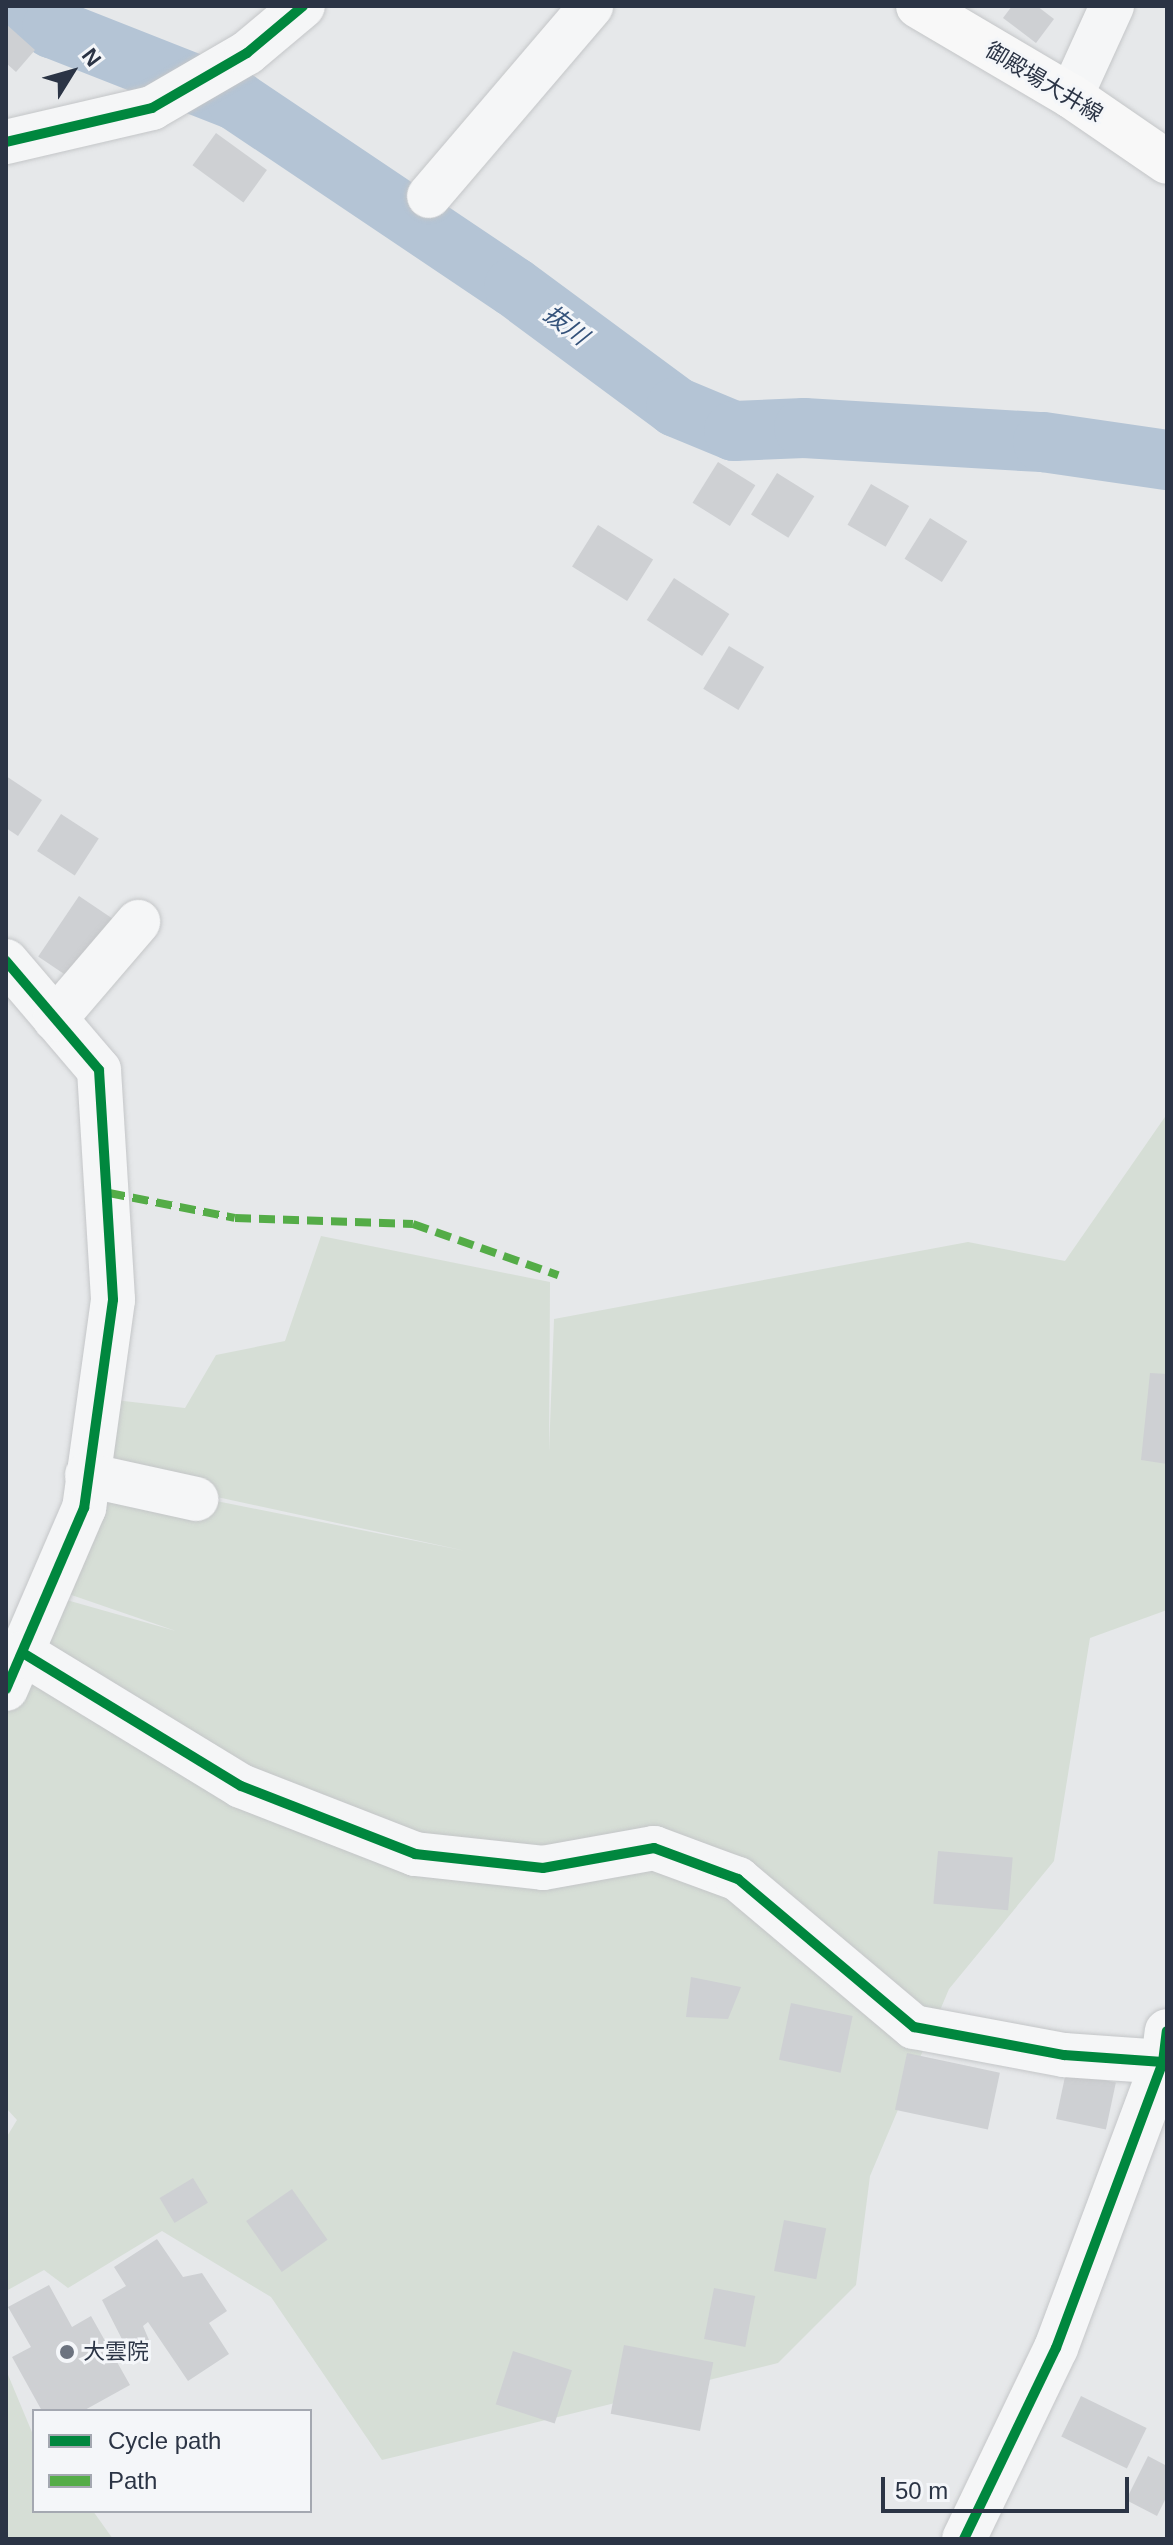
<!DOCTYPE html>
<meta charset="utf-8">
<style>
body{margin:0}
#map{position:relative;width:1173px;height:2545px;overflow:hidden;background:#e6e8ea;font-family:Helvetica,"Noto Sans JP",sans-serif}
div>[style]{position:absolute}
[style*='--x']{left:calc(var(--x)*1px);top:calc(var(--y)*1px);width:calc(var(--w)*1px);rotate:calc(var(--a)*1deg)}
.green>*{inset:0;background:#d6ded6}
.river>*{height:60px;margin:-30px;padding:0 30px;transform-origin:30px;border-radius:30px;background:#b4c4d5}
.building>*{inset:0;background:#ced0d3;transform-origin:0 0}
.roads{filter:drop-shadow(0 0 2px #c4c6c8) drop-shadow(0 0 2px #c4c6c8)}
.minor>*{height:44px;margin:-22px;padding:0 22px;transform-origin:22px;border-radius:22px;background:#f5f6f7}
.major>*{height:44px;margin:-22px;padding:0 22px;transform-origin:22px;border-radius:22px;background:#f8f8f8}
.quiet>*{height:8px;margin-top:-4px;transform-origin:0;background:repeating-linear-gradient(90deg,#54ac47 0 16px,transparent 0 24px)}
.cycleway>*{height:10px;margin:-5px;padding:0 5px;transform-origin:5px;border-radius:5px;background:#00873e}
.dots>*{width:22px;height:22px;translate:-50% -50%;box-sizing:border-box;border:4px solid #f4f6f9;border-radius:50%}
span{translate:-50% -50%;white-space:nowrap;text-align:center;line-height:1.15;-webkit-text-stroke:6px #f4f6f9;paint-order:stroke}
.street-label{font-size:22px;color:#2b3445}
.poi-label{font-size:22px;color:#2b3445}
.left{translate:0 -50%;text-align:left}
.water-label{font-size:24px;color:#34527a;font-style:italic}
.frame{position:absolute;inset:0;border:8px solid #2b3445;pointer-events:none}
.legend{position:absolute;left:32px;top:2409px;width:280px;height:104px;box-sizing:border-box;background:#f4f6f9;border:2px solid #a4a8b1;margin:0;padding:10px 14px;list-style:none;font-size:24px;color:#2b3445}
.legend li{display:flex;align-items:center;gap:16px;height:40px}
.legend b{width:40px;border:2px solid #a4a8b1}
.north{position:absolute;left:32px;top:32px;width:80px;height:80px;-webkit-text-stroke:6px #f4f6f9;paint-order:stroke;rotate:53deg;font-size:22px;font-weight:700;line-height:32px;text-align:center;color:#2b3445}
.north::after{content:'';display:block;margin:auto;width:28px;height:36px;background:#2b3445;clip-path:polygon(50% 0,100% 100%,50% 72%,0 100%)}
.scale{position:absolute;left:881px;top:2477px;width:248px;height:36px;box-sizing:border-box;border:4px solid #2b3445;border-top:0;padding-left:10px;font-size:24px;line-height:28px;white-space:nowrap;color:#2b3445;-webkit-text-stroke:6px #f4f6f9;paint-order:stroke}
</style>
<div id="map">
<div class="green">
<div style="clip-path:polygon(1167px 1114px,1167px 1610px,1090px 1638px,1054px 1861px,949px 1989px,870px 2176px,856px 2285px,778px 2363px,382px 2460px,271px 2297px,162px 2231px,68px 2288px,44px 2270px,6px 2291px,6px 2138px,17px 2120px,6px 2108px,6px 1704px,56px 1597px,176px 1631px,54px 1589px,87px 1475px,466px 1551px,93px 1470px,106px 1399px,185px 1408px,216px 1355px,285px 1341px,321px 1236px,550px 1282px,549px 1452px,554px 1319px,968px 1242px,1065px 1261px)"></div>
<div style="clip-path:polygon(6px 2370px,34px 2437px,34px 2511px,93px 2511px,113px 2539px,6px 2538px)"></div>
</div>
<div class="river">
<div style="--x:20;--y:6;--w:39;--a:35"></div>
<div style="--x:52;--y:28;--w:199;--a:21.5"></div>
<div style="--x:237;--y:101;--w:334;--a:33.9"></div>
<div style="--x:514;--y:287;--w:202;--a:36.5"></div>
<div style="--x:676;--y:407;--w:63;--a:22.5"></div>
<div style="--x:734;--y:431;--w:70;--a:-2.5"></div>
<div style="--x:804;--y:428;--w:239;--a:3.4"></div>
<div style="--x:1043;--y:442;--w:125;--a:8.3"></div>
</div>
<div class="building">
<div style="clip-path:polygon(1012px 6px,1037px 6px,1054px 19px,1036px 43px,1003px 18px)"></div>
<div style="clip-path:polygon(6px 24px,35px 50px,16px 72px,6px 63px)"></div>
<div style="left:216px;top:133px;width:63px;height:40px;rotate:36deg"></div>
<div style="left:718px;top:462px;width:44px;height:48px;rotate:32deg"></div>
<div style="left:777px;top:473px;width:44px;height:49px;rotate:32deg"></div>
<div style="left:871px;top:484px;width:44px;height:47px;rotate:30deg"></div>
<div style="left:930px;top:518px;width:44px;height:48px;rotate:32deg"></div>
<div style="left:598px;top:525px;width:65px;height:49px;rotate:32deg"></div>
<div style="left:674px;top:578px;width:66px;height:50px;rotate:33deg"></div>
<div style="left:729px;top:646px;width:41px;height:50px;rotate:31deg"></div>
<div style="clip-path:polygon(6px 776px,42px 800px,18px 836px,6px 828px)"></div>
<div style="left:61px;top:814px;width:45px;height:44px;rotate:33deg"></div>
<div style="left:79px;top:896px;width:42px;height:73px;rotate:34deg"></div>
<div style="clip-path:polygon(1150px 1373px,1167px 1374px,1167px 1464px,1141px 1460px)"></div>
<div style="left:938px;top:1851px;width:75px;height:53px;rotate:5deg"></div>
<div style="clip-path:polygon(691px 1977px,741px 1987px,728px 2019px,686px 2017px)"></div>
<div style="left:791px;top:2003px;width:63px;height:58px;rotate:12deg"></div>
<div style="left:907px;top:2053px;width:95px;height:58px;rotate:12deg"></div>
<div style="left:1066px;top:2072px;width:51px;height:48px;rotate:12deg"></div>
<div style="left:193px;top:2178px;width:29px;height:39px;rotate:59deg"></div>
<div style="left:292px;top:2189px;width:62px;height:56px;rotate:55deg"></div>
<div style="left:784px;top:2220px;width:43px;height:52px;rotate:11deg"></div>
<div style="clip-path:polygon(157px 2239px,183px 2277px,202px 2273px,227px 2311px,209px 2323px,229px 2354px,188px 2381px,148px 2322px,143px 2326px,149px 2340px,127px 2349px,102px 2300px,126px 2286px,114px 2267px)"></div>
<div style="clip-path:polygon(49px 2285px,72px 2327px,91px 2316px,130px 2385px,83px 2411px,42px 2411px,12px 2357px,31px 2347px,8px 2307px)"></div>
<div style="left:714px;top:2288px;width:42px;height:52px;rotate:11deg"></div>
<div style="left:624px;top:2345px;width:91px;height:70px;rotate:11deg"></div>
<div style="left:513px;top:2351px;width:62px;height:56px;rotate:18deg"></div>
<div style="left:1081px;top:2396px;width:73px;height:45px;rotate:26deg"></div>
<div style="clip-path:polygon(1148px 2456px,1167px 2466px,1167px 2496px,1157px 2516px,1126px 2500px)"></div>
</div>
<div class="roads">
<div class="minor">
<div style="--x:1071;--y:96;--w:99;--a:-65.5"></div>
<div style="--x:6;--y:142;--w:150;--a:-13.1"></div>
<div style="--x:152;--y:108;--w:110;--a:-30.1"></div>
<div style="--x:247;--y:53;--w:73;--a:-40"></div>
<div style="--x:429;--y:196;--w:250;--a:-49.5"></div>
<div style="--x:6;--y:961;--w:143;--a:49.5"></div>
<div style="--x:99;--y:1070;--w:230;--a:86.5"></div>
<div style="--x:113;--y:1300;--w:210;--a:97.9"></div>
<div style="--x:84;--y:1508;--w:197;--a:113.3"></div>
<div style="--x:55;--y:1019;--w:128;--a:-49.4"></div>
<div style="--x:87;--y:1475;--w:112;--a:12.4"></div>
<div style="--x:23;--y:1653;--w:255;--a:31.4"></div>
<div style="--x:241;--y:1786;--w:187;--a:21.3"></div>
<div style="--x:415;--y:1854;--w:129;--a:6.2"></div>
<div style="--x:543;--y:1868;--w:113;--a:-10.2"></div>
<div style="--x:654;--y:1848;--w:90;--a:20.3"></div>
<div style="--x:738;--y:1879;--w:230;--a:40.1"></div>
<div style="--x:914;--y:2027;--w:153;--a:10.6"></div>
<div style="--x:1064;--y:2055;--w:99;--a:4"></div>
<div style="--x:964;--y:2539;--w:212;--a:-64.3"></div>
<div style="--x:1056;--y:2348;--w:305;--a:-69.5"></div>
<div style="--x:1163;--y:2062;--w:31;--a:-83"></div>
</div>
<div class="major">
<div style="--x:918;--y:6;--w:178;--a:30.5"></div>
<div style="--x:1071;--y:96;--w:116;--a:34.5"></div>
</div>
</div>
<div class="quiet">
<div style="--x:109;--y:1193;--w:128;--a:11.2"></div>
<div style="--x:235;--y:1218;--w:178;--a:1.9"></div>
<div style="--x:413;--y:1224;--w:154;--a:19.4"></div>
</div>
<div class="cycleway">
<div style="--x:6;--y:142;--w:150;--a:-13.1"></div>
<div style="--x:152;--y:108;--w:110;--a:-30.1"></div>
<div style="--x:247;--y:53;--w:73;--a:-40"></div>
<div style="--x:6;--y:961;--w:143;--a:49.5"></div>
<div style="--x:99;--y:1070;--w:230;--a:86.5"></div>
<div style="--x:113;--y:1300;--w:210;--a:97.9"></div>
<div style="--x:84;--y:1508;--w:197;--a:113.3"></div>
<div style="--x:23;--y:1653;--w:255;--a:31.4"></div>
<div style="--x:241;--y:1786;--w:187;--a:21.3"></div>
<div style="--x:415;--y:1854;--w:129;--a:6.2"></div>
<div style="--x:543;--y:1868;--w:113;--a:-10.2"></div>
<div style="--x:654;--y:1848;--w:90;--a:20.3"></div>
<div style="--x:738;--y:1879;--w:230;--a:40.1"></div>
<div style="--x:914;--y:2027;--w:153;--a:10.6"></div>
<div style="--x:1064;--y:2055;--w:99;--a:4"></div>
<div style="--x:964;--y:2539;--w:212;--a:-64.3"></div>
<div style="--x:1056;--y:2348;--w:305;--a:-69.5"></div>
<div style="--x:1163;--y:2062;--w:31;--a:-83"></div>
</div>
<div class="dots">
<div style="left:67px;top:2352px;background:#6c737f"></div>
</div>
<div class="street-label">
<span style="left:1044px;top:82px;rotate:31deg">御殿場大井線</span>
</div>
<div class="poi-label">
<span class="left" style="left:83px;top:2352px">大雲院</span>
</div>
<div class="water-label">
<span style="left:566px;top:325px;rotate:37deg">抜川</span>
</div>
<div class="frame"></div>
<ul class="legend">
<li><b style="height:10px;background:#00873e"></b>Cycle path</li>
<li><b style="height:10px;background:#54ac47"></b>Path</li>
</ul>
<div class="north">N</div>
<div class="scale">50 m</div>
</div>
